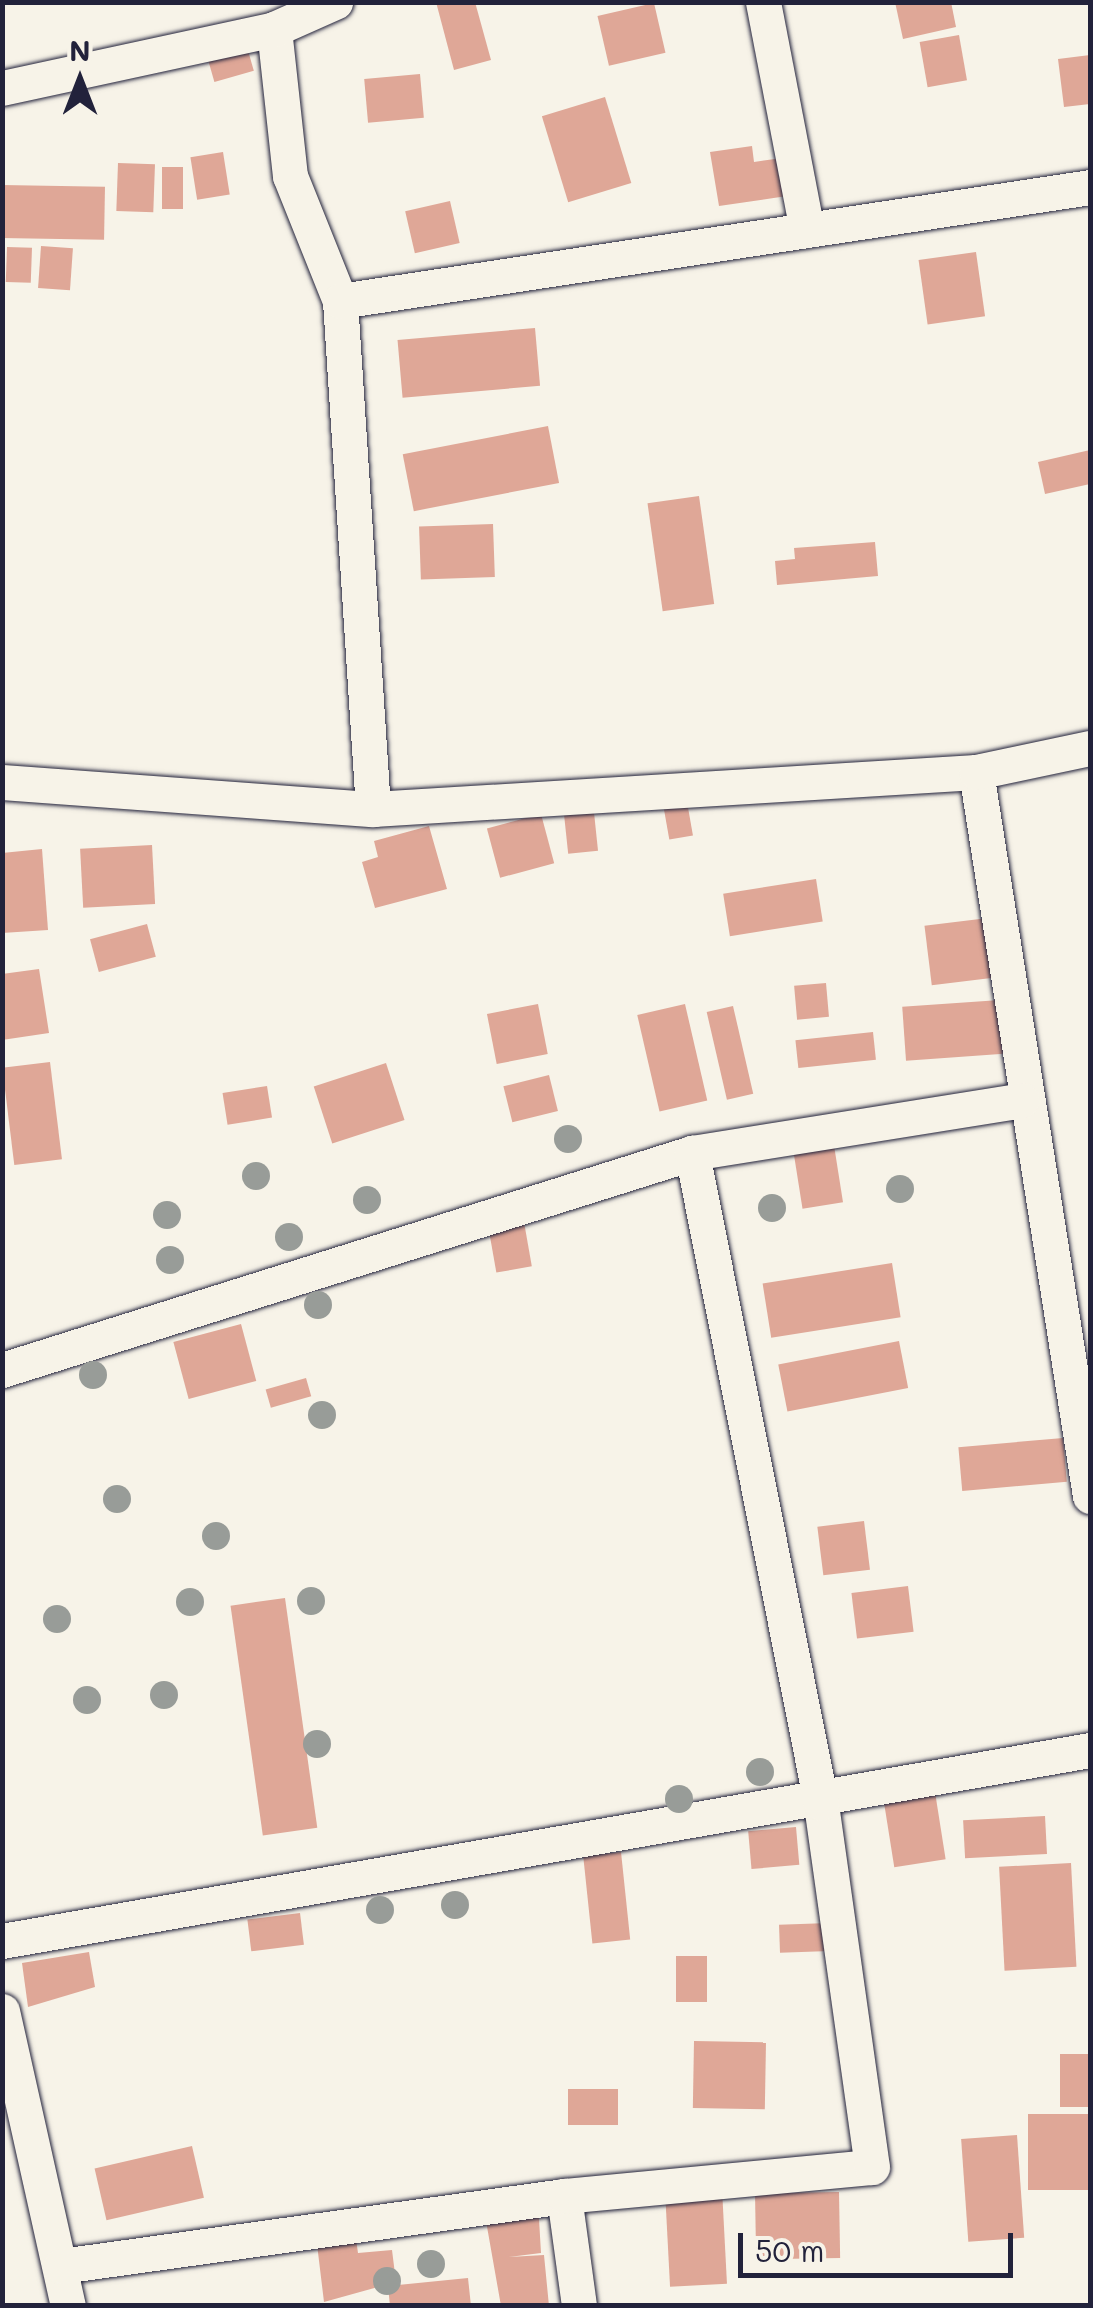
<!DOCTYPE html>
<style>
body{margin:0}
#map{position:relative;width:1093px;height:2308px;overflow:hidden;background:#f7f3e8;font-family:Mali,sans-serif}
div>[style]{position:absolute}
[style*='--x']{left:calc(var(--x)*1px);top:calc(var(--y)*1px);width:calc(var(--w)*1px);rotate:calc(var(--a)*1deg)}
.building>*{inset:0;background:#dfa797;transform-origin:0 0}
.roads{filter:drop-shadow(0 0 2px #22223b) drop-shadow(0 0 2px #22223b)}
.street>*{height:35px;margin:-17.5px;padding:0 17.5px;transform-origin:17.5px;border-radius:17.5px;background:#f7f3e8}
.trees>*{width:28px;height:28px;margin:-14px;border-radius:50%;background:#989c98}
span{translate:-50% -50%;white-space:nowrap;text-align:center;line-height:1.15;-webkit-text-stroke:8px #f7f3e8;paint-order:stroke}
.frame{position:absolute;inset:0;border:5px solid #22223b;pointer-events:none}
.north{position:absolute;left:30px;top:30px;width:100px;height:100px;-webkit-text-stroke:8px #f7f3e8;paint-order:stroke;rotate:0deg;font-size:28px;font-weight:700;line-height:40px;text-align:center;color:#22223b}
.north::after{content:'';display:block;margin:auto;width:35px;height:45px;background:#22223b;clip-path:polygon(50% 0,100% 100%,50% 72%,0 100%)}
.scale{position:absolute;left:738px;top:2233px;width:275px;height:45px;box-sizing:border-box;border:5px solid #22223b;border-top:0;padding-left:12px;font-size:30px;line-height:35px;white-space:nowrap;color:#22223b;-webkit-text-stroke:8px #f7f3e8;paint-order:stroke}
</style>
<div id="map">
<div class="building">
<div style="clip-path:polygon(436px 2px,475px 2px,491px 60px,454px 70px)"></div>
<div style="clip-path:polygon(895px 2px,951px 2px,956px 27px,903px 39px)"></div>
<div style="left:654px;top:3px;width:51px;height:58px;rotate:77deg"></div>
<div style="left:959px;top:35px;width:46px;height:40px;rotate:80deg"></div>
<div style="left:245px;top:40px;width:32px;height:41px;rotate:74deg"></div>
<div style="clip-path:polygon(1090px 55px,1090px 104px,1064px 107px,1058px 59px)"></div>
<div style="left:420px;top:74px;width:44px;height:56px;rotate:85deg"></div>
<div style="left:605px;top:97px;width:90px;height:66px;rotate:73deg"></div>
<div style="clip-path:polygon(752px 146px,754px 162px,782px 158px,787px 196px,719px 206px,710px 152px)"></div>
<div style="left:223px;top:152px;width:43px;height:33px;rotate:81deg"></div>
<div style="left:118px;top:163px;width:37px;height:48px;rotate:2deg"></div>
<div style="left:162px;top:167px;width:21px;height:42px"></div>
<div style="left:2px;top:185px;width:103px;height:53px;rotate:1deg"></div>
<div style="left:450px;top:201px;width:43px;height:46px;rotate:77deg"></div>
<div style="left:41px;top:246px;width:32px;height:42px;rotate:4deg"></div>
<div style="left:7px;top:247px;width:25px;height:35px;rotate:2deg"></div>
<div style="left:976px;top:252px;width:65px;height:58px;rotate:82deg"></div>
<div style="left:535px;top:328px;width:58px;height:138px;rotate:85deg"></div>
<div style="left:548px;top:426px;width:58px;height:148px;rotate:79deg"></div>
<div style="clip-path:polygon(1090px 450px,1090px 484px,1045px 494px,1038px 462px)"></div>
<div style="left:699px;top:496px;width:109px;height:52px;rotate:82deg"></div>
<div style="left:493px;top:524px;width:53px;height:74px;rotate:88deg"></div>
<div style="clip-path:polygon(875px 542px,878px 576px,777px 585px,775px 561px,795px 559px,794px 548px)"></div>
<div style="left:686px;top:796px;width:40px;height:24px;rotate:80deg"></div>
<div style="left:593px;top:803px;width:48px;height:30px;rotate:84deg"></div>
<div style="left:541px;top:814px;width:51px;height:56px;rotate:75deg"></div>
<div style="clip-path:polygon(429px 826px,447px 889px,375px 908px,362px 862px,378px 857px,374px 841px)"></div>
<div style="left:152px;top:845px;width:59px;height:72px;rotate:87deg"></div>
<div style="clip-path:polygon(42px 849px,48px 930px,2px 933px,2px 853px)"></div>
<div style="left:816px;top:879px;width:43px;height:94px;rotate:81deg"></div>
<div style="left:988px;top:918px;width:60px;height:64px;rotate:83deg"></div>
<div style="left:147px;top:924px;width:34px;height:59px;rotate:75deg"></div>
<div style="clip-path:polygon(39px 969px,49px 1033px,2px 1040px,2px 974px)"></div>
<div style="left:826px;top:983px;width:34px;height:32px;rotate:85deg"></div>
<div style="left:1000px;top:1000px;width:54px;height:98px;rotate:86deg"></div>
<div style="left:538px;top:1004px;width:51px;height:52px;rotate:79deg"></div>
<div style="left:685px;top:1004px;width:99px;height:49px;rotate:77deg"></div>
<div style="left:733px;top:1006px;width:90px;height:27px;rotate:77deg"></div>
<div style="left:873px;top:1032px;width:28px;height:78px;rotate:84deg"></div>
<div style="left:50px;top:1062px;width:98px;height:48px;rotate:83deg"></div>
<div style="left:386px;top:1063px;width:60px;height:76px;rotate:72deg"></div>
<div style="left:549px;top:1075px;width:37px;height:47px;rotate:76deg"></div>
<div style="left:267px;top:1086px;width:32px;height:45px;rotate:81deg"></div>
<div style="left:833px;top:1139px;width:64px;height:41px;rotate:81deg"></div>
<div style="left:524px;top:1222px;width:45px;height:36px;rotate:80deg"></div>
<div style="left:892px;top:1263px;width:55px;height:131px;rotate:81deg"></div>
<div style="left:241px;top:1324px;width:59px;height:70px;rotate:75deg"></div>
<div style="left:899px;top:1341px;width:48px;height:123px;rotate:79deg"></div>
<div style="left:306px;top:1378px;width:19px;height:42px;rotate:74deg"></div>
<div style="left:1063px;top:1438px;width:44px;height:105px;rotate:85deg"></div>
<div style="left:864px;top:1521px;width:49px;height:47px;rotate:83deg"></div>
<div style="left:908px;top:1586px;width:46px;height:57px;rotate:83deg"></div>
<div style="left:285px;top:1598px;width:232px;height:55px;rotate:82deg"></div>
<div style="left:935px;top:1792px;width:68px;height:52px;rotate:81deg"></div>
<div style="left:1045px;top:1816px;width:38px;height:82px;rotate:87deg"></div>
<div style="left:796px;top:1827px;width:38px;height:48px;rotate:85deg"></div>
<div style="left:621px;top:1852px;width:88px;height:38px;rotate:84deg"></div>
<div style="left:1071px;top:1863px;width:104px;height:72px;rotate:87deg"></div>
<div style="left:300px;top:1913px;width:32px;height:53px;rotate:83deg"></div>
<div style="left:829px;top:1923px;width:28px;height:50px;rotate:88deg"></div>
<div style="clip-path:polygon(89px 1952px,95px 1987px,28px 2007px,22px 1963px)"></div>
<div style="left:676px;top:1956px;width:31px;height:46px"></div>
<div style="left:694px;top:2041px;width:72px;height:67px;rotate:1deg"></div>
<div style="left:1090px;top:2054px;width:53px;height:30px;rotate:90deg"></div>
<div style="left:618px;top:2089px;width:36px;height:50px;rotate:90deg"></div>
<div style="left:1090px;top:2114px;width:76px;height:62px;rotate:90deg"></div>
<div style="left:1017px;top:2135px;width:103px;height:56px;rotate:86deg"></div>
<div style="left:192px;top:2146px;width:53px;height:100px;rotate:77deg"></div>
<div style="left:722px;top:2189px;width:95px;height:57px;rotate:87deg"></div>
<div style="left:839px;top:2192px;width:66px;height:84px;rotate:89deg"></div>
<div style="clip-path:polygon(538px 2202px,541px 2253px,509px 2257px,544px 2255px,549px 2306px,501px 2306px,486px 2221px)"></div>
<div style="clip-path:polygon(355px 2232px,358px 2253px,392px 2250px,396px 2282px,324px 2302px,316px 2236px)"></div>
<div style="clip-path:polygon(468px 2278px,471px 2306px,390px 2306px,388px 2286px)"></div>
</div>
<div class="roads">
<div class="street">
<div style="--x:763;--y:2;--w:232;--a:79.1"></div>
<div style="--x:274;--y:29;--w:148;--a:83.8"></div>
<div style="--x:290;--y:176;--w:135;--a:68.2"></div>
<div style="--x:340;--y:301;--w:509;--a:86.28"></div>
<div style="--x:2;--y:88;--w:278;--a:-12.2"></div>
<div style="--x:274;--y:29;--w:67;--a:-23.9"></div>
<div style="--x:340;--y:301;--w:759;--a:-8.64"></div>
<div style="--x:976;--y:772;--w:733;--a:81.05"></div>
<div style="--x:2;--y:782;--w:372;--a:4.2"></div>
<div style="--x:373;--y:809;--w:604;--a:-3.51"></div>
<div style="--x:976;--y:772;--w:116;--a:-11.9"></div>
<div style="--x:2;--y:1370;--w:723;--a:-17.46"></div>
<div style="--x:692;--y:1153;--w:334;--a:-9.1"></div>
<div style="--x:2;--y:1941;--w:1105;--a:-9.96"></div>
<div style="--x:2;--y:2011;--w:302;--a:77.4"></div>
<div style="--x:564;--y:2196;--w:111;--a:82.2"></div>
<div style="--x:61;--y:2266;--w:508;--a:-7.92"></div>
<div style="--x:564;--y:2196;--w:309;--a:-5.4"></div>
<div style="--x:872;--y:2167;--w:368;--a:-98"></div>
<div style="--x:821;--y:1803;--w:663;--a:-101.23"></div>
</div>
</div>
<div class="trees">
<div style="left:568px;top:1139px"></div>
<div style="left:256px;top:1176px"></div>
<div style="left:900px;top:1189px"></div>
<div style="left:367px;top:1200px"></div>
<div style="left:772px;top:1208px"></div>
<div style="left:167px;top:1215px"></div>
<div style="left:289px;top:1237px"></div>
<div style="left:170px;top:1260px"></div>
<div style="left:318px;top:1305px"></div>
<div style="left:93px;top:1375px"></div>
<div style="left:322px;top:1415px"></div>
<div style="left:117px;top:1499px"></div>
<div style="left:216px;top:1536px"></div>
<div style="left:311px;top:1601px"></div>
<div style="left:190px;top:1602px"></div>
<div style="left:57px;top:1619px"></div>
<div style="left:164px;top:1695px"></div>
<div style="left:87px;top:1700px"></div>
<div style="left:317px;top:1744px"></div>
<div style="left:760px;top:1772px"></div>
<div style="left:679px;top:1799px"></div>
<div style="left:455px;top:1905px"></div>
<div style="left:380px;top:1910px"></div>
<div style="left:431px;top:2264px"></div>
<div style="left:387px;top:2281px"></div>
</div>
<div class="frame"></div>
<div class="north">N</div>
<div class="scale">50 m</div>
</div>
